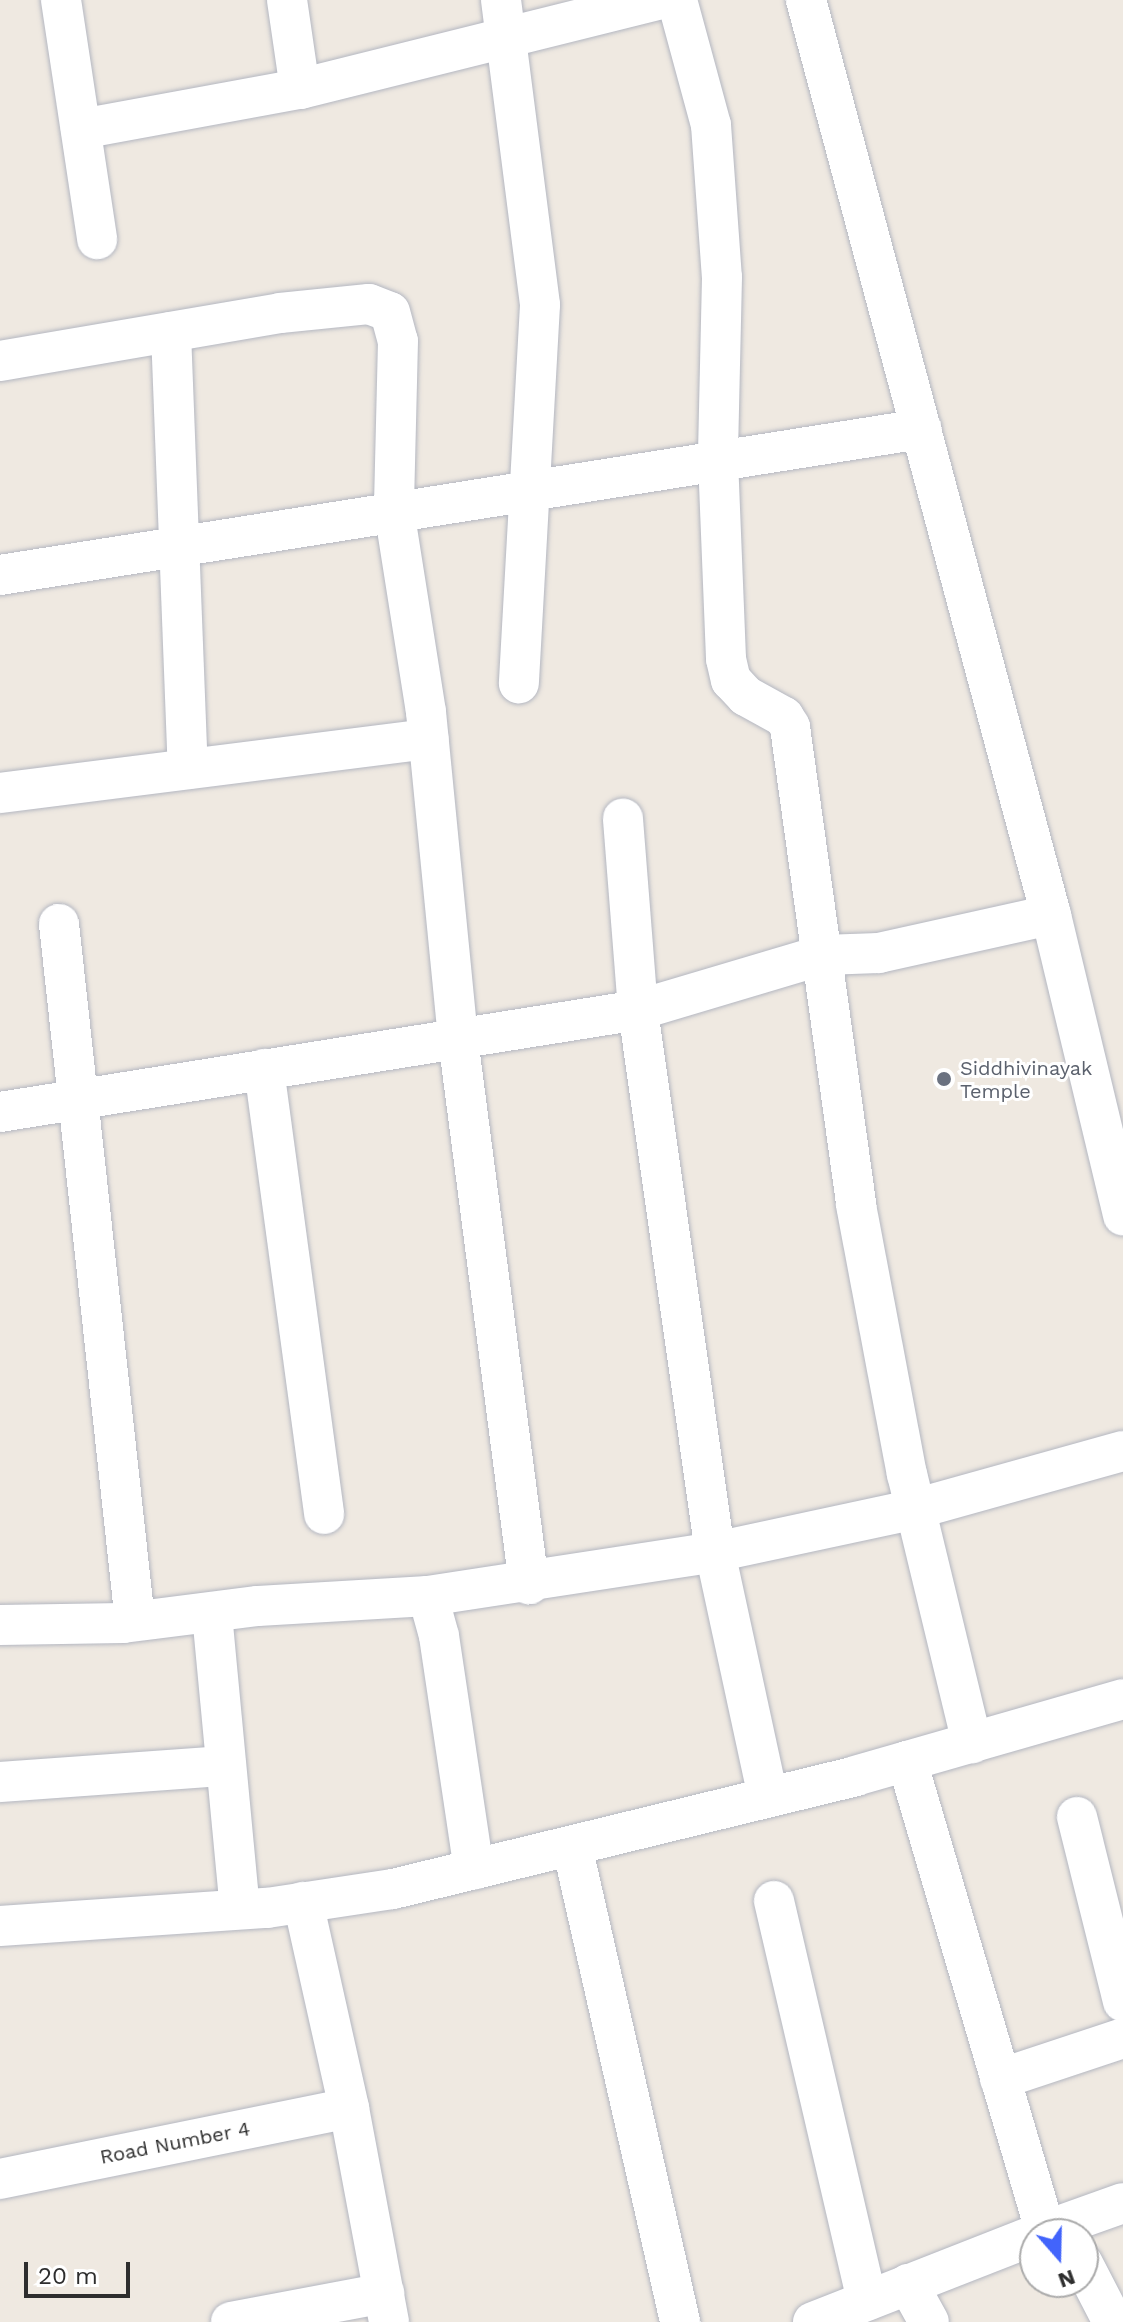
<!DOCTYPE html>
<style>
body{margin:0}
#map{position:relative;width:1123px;height:2322px;overflow:hidden;background:#efe9e1;font-family:"Work Sans",sans-serif}
div>[style]{position:absolute}
[style*='--x']{left:calc(var(--x)*1px);top:calc(var(--y)*1px);width:calc(var(--w)*1px);rotate:calc(var(--a)*1deg)}
.roads{filter:drop-shadow(0 0 2px #b4b7c1) drop-shadow(0 0 2px #b4b7c1)}
.street>*{height:40px;margin:-20px;padding:0 20px;transform-origin:20px;border-radius:20px;background:#fff}
.dots>*{width:22px;height:22px;translate:-50% -50%;box-sizing:border-box;border:4px solid #fff;border-radius:50%}
span{translate:-50% -50%;white-space:nowrap;text-align:center;line-height:1.15;-webkit-text-stroke:6px #fff;paint-order:stroke}
.worship-label{font-size:20px;color:#5b616d}
.left{translate:0 -50%;text-align:left}
.street-label{font-size:20px;color:#2e2e2e}
.north{position:absolute;left:1019px;top:2218px;width:80px;height:80px;box-sizing:border-box;background:#fff;border:2px solid #ababab;border-radius:50%;rotate:160deg;font-size:22px;font-weight:700;line-height:32px;text-align:center;color:#2e2e2e}
.north::after{content:'';display:block;margin:auto;width:28px;height:36px;background:#4264fb;clip-path:polygon(50% 0,100% 100%,50% 72%,0 100%)}
.scale{position:absolute;left:24px;top:2262px;width:106px;height:36px;box-sizing:border-box;border:4px solid #2e2e2e;border-top:0;padding-left:10px;font-size:24px;line-height:28px;white-space:nowrap;color:#2e2e2e;-webkit-text-stroke:6px #fff;paint-order:stroke}
</style>
<div id="map">
<div class="roads">
<div class="street">
<div style="--x:61;--y:0;--w:242;--a:81.4"></div>
<div style="--x:287;--y:0;--w:90;--a:81.7"></div>
<div style="--x:300;--y:89;--w:368;--a:-14"></div>
<div style="--x:501;--y:0;--w:307;--a:82.7"></div>
<div style="--x:540;--y:305;--w:379;--a:93.2"></div>
<div style="--x:677;--y:0;--w:130;--a:74.8"></div>
<div style="--x:711;--y:125;--w:152;--a:85.9"></div>
<div style="--x:722;--y:277;--w:182;--a:91.3"></div>
<div style="--x:718;--y:459;--w:200;--a:87.7"></div>
<div style="--x:726;--y:659;--w:22;--a:77"></div>
<div style="--x:731;--y:680;--w:22;--a:47"></div>
<div style="--x:746;--y:696;--w:43;--a:28.9"></div>
<div style="--x:784;--y:717;--w:12;--a:59"></div>
<div style="--x:790;--y:727;--w:483;--a:82.1"></div>
<div style="--x:856;--y:1205;--w:274;--a:79.3"></div>
<div style="--x:907;--y:1474;--w:277;--a:76.4"></div>
<div style="--x:806;--y:0;--w:947;--a:75.01"></div>
<div style="--x:81;--y:129;--w:223;--a:-10.4"></div>
<div style="--x:171;--y:332;--w:437;--a:87.8"></div>
<div style="--x:0;--y:361;--w:284;--a:-9.7"></div>
<div style="--x:280;--y:313;--w:89;--a:-5.8"></div>
<div style="--x:369;--y:304;--w:22;--a:21"></div>
<div style="--x:390;--y:312;--w:30;--a:75"></div>
<div style="--x:398;--y:341;--w:169;--a:91.4"></div>
<div style="--x:394;--y:510;--w:205;--a:81"></div>
<div style="--x:426;--y:712;--w:329;--a:84.4"></div>
<div style="--x:458;--y:1039;--w:550;--a:82.58"></div>
<div style="--x:0;--y:575;--w:933;--a:-9.01"></div>
<div style="--x:0;--y:793;--w:432;--a:-7.2"></div>
<div style="--x:59;--y:924;--w:701;--a:83.78"></div>
<div style="--x:264;--y:1069;--w:449;--a:82.3"></div>
<div style="--x:0;--y:1112;--w:646;--a:-9.08"></div>
<div style="--x:638;--y:1010;--w:193;--a:-16.6"></div>
<div style="--x:823;--y:955;--w:56;--a:-2"></div>
<div style="--x:879;--y:953;--w:176;--a:-12.5"></div>
<div style="--x:1051;--y:915;--w:309;--a:76.5"></div>
<div style="--x:428;--y:1596;--w:290;--a:-8.7"></div>
<div style="--x:715;--y:1552;--w:547;--a:-98.09"></div>
<div style="--x:638;--y:1010;--w:192;--a:-94.5"></div>
<div style="--x:212;--y:1614;--w:296;--a:84.6"></div>
<div style="--x:0;--y:1625;--w:123;--a:-0.9"></div>
<div style="--x:123;--y:1623;--w:136;--a:-7.2"></div>
<div style="--x:258;--y:1606;--w:170;--a:-3.4"></div>
<div style="--x:428;--y:1596;--w:41;--a:74.6"></div>
<div style="--x:439;--y:1636;--w:236;--a:81.5"></div>
<div style="--x:907;--y:1761;--w:490;--a:73.6"></div>
<div style="--x:0;--y:1782;--w:226;--a:-4.1"></div>
<div style="--x:768;--y:1797;--w:251;--a:-102.2"></div>
<div style="--x:715;--y:1552;--w:205;--a:-12.1"></div>
<div style="--x:915;--y:1509;--w:216;--a:-15.6"></div>
<div style="--x:1077;--y:1817;--w:190;--a:76"></div>
<div style="--x:572;--y:1846;--w:488;--a:77.2"></div>
<div style="--x:774;--y:1901;--w:410;--a:76.9"></div>
<div style="--x:303;--y:1902;--w:211;--a:77.4"></div>
<div style="--x:349;--y:2108;--w:218;--a:79.4"></div>
<div style="--x:0;--y:1926;--w:268;--a:-3.9"></div>
<div style="--x:267;--y:1908;--w:127;--a:-8.6"></div>
<div style="--x:393;--y:1889;--w:476;--a:-13.7"></div>
<div style="--x:855;--y:1776;--w:279;--a:-16"></div>
<div style="--x:1000;--y:2079;--w:130;--a:-18.4"></div>
<div style="--x:0;--y:2179;--w:356;--a:-11.5"></div>
<div style="--x:1036;--y:2234;--w:92;--a:-19.6"></div>
<div style="--x:1083;--y:2264;--w:65;--a:62.7"></div>
<div style="--x:908;--y:2284;--w:43;--a:61.1"></div>
<div style="--x:231;--y:2322;--w:156;--a:-10.7"></div>
<div style="--x:813;--y:2322;--w:238;--a:-21.4"></div>
</div>
</div>
<div class="dots">
<div style="left:944px;top:1079px;background:#6b7280"></div>
</div>
<div class="worship-label">
<span class="left" style="left:960px;top:1080px">Siddhivinayak<br>Temple</span>
</div>
<div class="street-label">
<span style="left:175px;top:2143px;rotate:-11deg">Road Number 4</span>
</div>
<div class="north">N</div>
<div class="scale">20 m</div>
</div>
